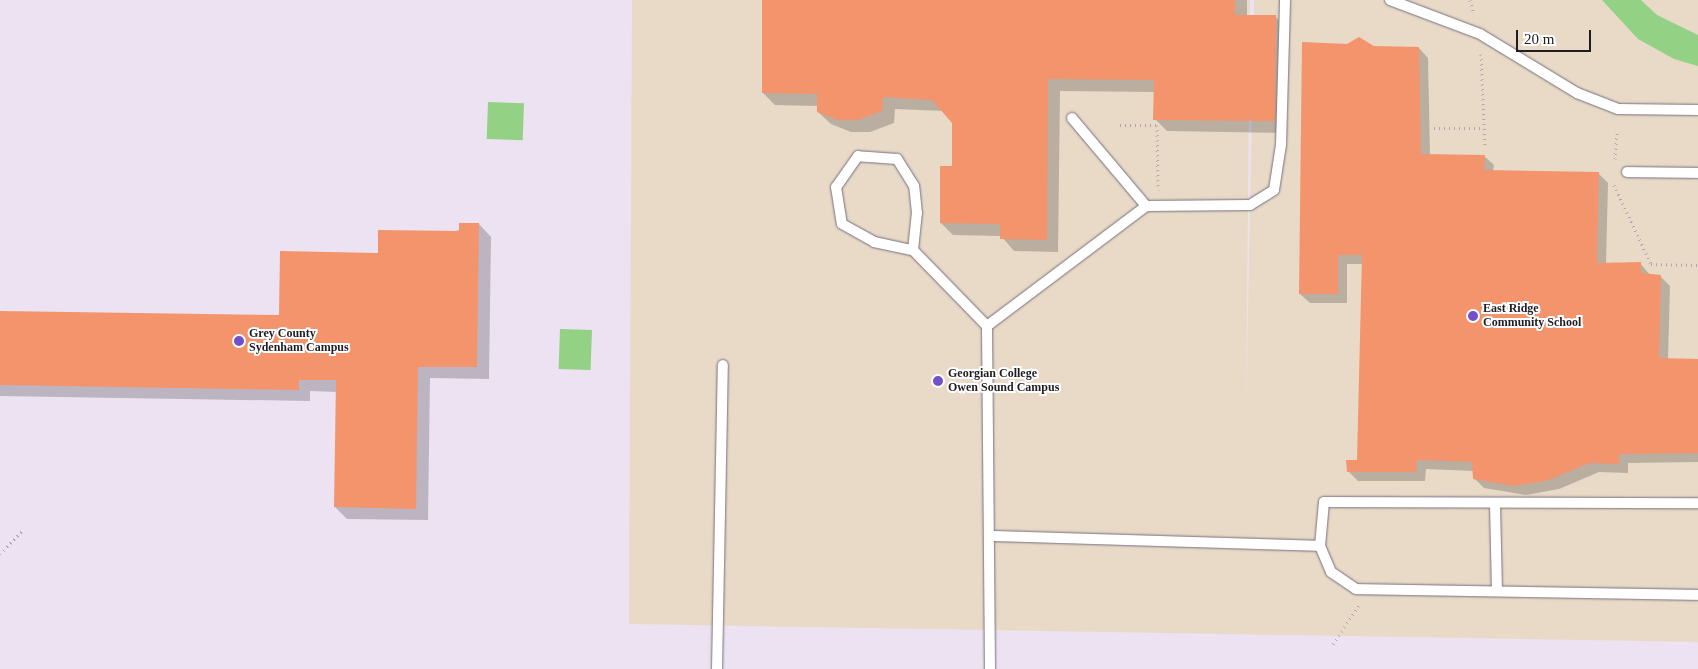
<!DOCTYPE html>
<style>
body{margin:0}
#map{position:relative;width:1698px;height:669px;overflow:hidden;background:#ece2f1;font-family:Georgia,serif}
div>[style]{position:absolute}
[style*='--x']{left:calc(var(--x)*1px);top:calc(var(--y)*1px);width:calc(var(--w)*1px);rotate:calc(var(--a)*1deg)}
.education>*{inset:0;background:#e8dac7}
.green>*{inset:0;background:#93d184;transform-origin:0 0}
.shadow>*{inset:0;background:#0003}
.building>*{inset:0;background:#f3946d}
.path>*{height:3px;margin-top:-1.5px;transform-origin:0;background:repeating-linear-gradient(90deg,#aea6b2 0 1px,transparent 0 5px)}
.roads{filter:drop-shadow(0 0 1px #786f7d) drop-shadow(0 0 1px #786f7d)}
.service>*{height:10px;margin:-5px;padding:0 5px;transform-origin:5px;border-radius:5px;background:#fff}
.dots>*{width:14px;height:14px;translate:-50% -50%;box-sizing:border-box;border:2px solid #fff;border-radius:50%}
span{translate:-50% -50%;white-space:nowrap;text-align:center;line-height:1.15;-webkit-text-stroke:4px #fff;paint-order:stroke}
.poi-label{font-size:12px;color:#201d22;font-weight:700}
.left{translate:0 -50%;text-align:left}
.scale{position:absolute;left:1516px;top:30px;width:75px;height:22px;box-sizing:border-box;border:2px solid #201d22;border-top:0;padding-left:6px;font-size:15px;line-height:18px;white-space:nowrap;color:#201d22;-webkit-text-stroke:4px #fff;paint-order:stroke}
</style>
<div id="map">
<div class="education">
<div style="clip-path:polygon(632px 0,1250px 0,1246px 412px,1254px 0,1698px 0,1698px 642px,629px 624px)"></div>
</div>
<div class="green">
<div style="clip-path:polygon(1602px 0,1641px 0,1657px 15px,1698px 35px,1698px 66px,1674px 59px,1638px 39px)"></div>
<div style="left:488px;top:102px;width:36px;height:37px;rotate:2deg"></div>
<div style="left:560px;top:329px;width:32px;height:40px;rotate:2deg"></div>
</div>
<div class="shadow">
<div style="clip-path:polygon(764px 0,1247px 0,1247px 16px,1275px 16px,1287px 29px,1286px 133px,1167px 131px,1155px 119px,1155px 92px,1060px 91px,1058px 252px,1014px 251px,1001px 236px,953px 235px,941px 223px,953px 167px,953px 122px,944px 111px,895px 109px,894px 123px,870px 132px,851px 132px,831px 124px,818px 112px,818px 106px,775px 105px,763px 93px)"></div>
<div style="clip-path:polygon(1374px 47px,1419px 48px,1428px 58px,1430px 155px,1484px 156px,1494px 165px,1493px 171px,1598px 173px,1608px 183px,1606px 264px,1640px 263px,1650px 275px,1660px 276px,1670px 286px,1668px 360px,1698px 360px,1698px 462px,1628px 463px,1628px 473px,1599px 472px,1559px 489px,1526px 495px,1484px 488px,1474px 478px,1474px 471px,1426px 469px,1425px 481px,1358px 481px,1348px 471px,1358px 461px,1363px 264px,1347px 264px,1347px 303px,1310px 303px,1300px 294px)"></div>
<div style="clip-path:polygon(479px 224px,491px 237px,489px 379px,430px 378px,428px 520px,347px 519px,335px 507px,337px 392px,310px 391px,310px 401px,0 396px,0 312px,280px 316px,379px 254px)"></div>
</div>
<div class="building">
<div style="clip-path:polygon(762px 0,1235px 0,1235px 15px,1276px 15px,1275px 121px,1153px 120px,1154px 80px,1048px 79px,1047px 240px,1000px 239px,1000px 224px,940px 223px,940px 166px,952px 166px,952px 123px,932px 100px,883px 97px,882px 111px,858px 120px,838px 120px,817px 112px,817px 94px,762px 93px)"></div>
<div style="clip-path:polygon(1359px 37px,1374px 46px,1419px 47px,1421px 154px,1485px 155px,1484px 170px,1599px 172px,1597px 263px,1641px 262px,1641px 273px,1661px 275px,1659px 358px,1698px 359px,1698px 453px,1619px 454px,1619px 464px,1589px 463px,1549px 480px,1515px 486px,1473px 479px,1472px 462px,1417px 460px,1416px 472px,1347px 472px,1346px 460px,1357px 460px,1362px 255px,1338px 255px,1338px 294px,1299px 294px,1302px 42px,1347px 44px)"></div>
<div style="clip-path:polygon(459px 223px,479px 223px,477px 367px,418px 367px,416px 509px,334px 507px,336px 380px,299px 380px,299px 390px,0 385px,0 311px,279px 315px,280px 251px,378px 253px,378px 230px,459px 231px)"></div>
</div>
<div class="path">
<div style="--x:1470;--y:0;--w:14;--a:73"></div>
<div style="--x:1481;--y:54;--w:94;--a:87.6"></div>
<div style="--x:1120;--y:125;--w:37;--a:0"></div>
<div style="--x:1157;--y:125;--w:65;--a:89.1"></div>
<div style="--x:1434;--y:128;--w:50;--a:0"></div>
<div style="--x:1615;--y:159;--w:26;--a:-86"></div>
<div style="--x:1614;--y:185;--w:87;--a:64.9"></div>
<div style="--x:1651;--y:264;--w:47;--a:1.2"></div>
<div style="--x:0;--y:554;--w:32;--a:-46"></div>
<div style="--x:1333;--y:644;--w:47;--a:-56.3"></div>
</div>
<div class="roads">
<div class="service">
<div style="--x:1390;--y:0;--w:96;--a:20.7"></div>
<div style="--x:1480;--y:34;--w:114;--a:31.3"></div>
<div style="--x:1577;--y:93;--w:44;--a:21.3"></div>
<div style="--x:1618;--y:109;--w:80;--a:0.7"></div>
<div style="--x:1072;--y:118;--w:115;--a:49.9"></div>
<div style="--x:1627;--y:172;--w:71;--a:0.8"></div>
<div style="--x:913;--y:250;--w:37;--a:-84"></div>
<div style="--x:917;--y:213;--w:27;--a:-96"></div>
<div style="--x:914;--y:186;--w:32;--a:-122"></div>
<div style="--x:897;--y:159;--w:39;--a:-176"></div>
<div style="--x:858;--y:156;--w:38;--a:125"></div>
<div style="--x:836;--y:187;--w:37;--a:81"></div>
<div style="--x:842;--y:224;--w:37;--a:29"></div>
<div style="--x:874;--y:242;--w:40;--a:12"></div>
<div style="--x:913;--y:250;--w:106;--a:45.8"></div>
<div style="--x:987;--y:326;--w:343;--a:89.5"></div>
<div style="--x:987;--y:326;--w:199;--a:-37"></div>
<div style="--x:1146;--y:206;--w:104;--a:-0.6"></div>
<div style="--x:1250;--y:205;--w:28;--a:-32"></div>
<div style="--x:1274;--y:190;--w:46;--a:-81.2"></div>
<div style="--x:1281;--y:145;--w:145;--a:-88.4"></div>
<div style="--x:1495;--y:504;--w:87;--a:88.7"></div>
<div style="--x:991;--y:536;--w:329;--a:1.7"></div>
<div style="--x:1320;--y:546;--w:44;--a:-84.8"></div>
<div style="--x:1324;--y:502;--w:374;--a:0.2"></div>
<div style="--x:1320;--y:546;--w:28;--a:67"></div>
<div style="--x:1331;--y:572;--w:30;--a:34"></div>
<div style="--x:1356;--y:589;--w:342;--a:1"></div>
<div style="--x:717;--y:669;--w:304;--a:-88.9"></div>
</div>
</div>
<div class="dots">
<div style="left:1473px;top:316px;background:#7150ca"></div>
<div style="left:239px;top:341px;background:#7150ca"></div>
<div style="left:938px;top:381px;background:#7150ca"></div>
</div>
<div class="poi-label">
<span class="left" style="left:1483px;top:316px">East Ridge<br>Community School</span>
<span class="left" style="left:249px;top:341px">Grey County<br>Sydenham Campus</span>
<span class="left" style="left:948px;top:381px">Georgian College<br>Owen Sound Campus</span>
</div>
<div class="scale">20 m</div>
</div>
